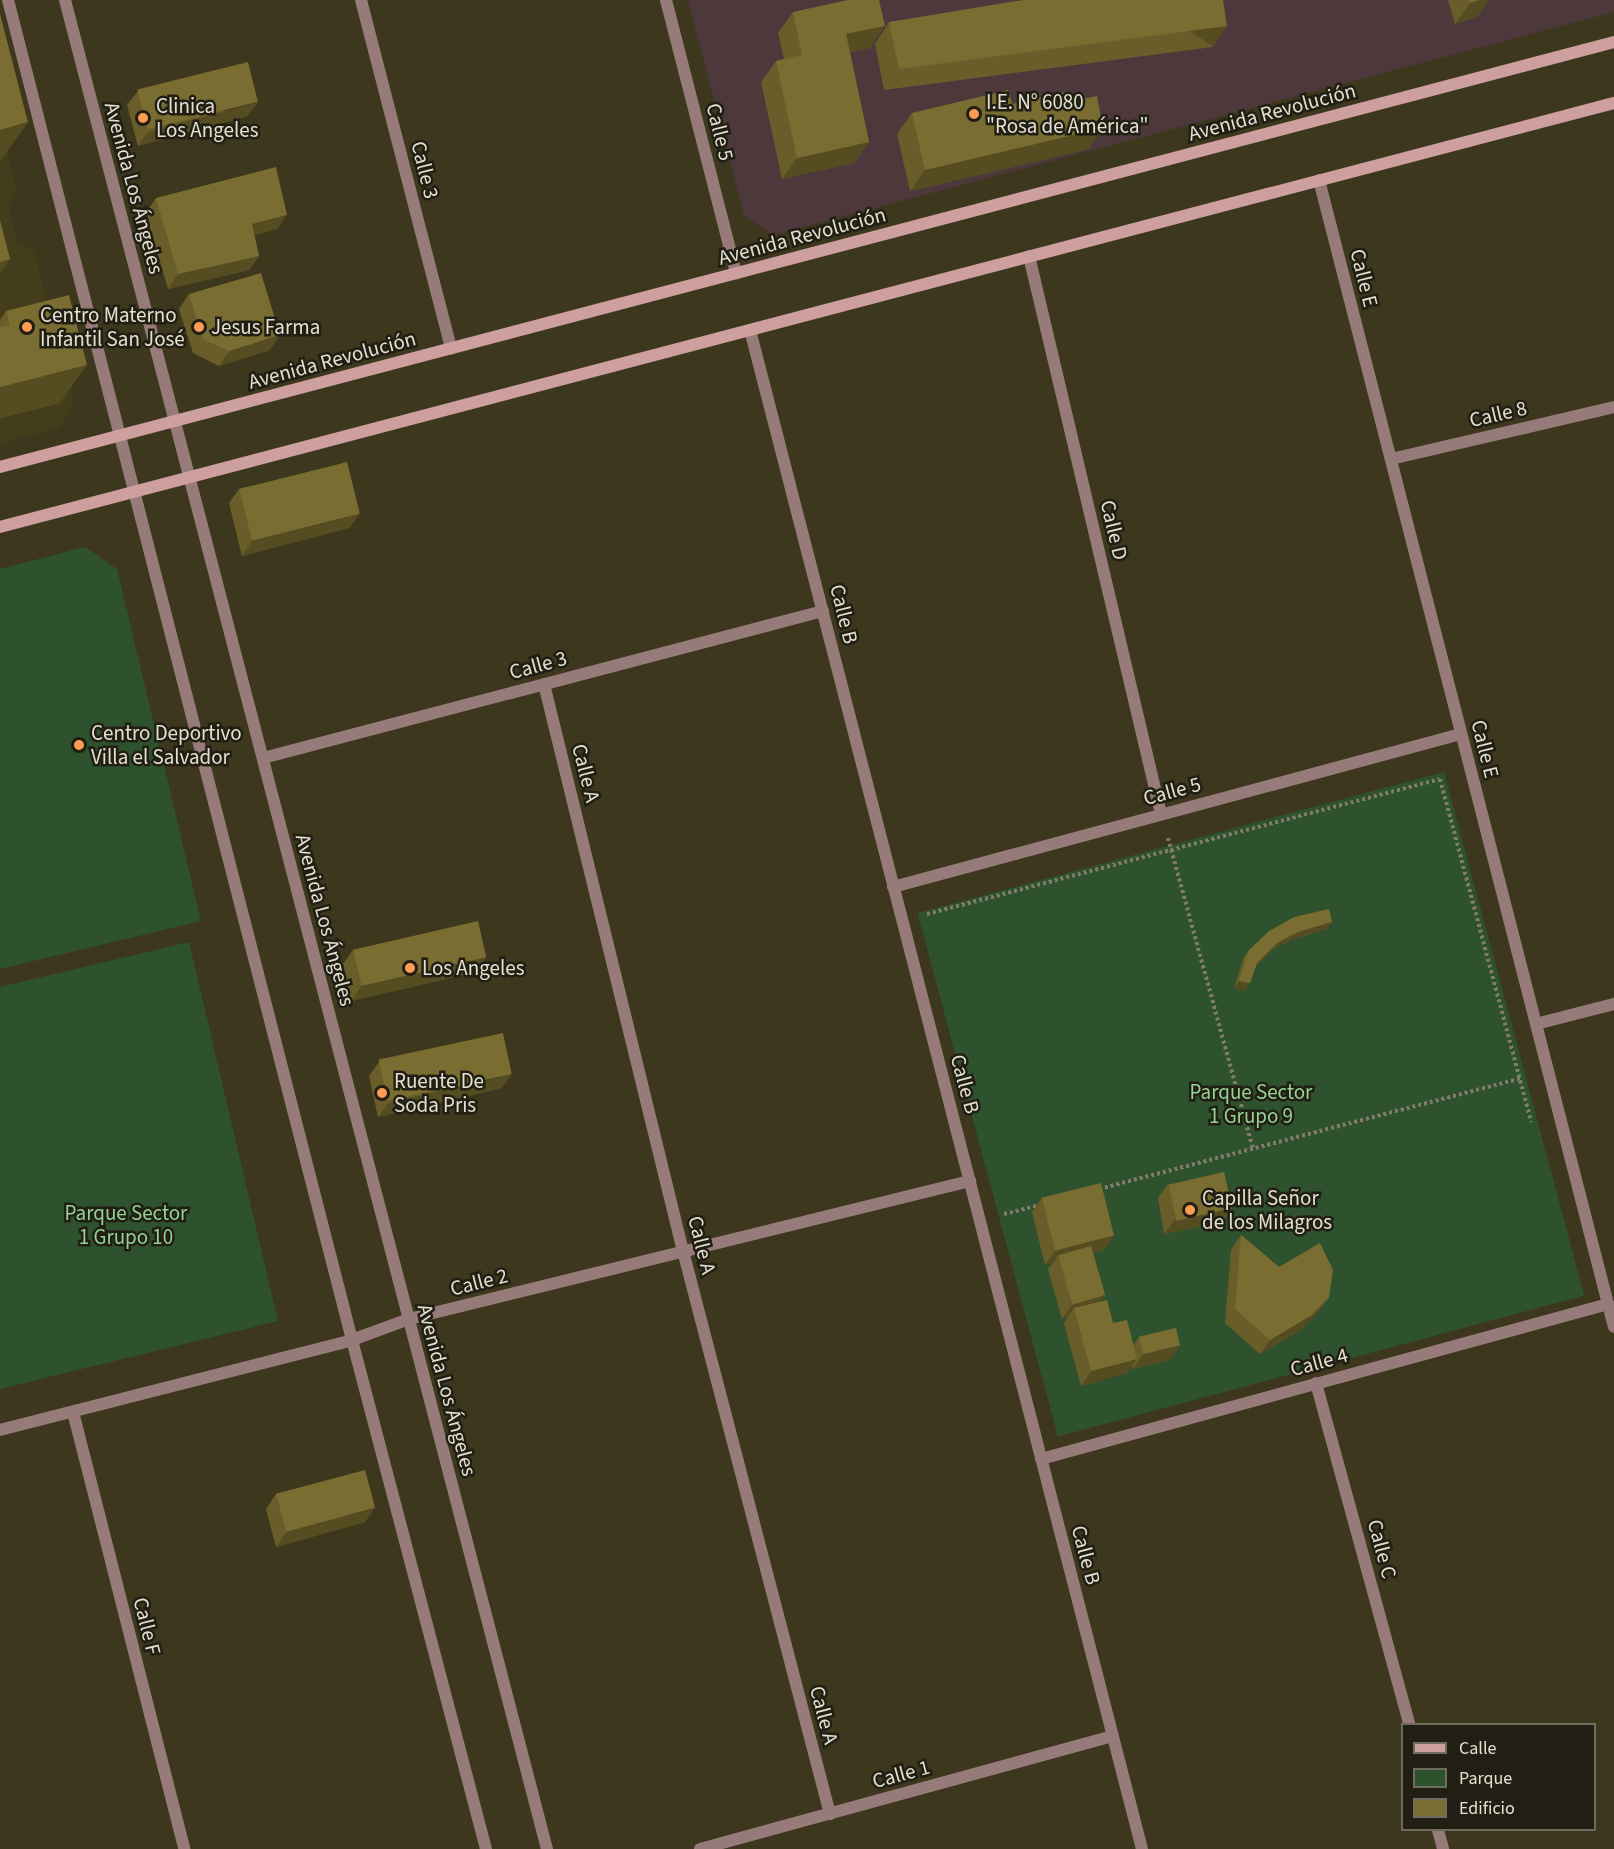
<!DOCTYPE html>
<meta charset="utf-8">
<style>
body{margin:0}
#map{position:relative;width:1614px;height:1849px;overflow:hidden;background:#3d371e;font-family:"Source Sans 3",sans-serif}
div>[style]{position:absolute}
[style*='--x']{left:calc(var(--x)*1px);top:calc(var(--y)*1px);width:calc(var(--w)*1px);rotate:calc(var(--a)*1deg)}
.built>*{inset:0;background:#443d1c}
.education>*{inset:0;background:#4d383c}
.green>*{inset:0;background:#2f522e;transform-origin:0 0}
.path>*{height:4px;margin-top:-2px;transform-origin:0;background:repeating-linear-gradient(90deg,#817c67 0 3px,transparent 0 6px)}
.minor>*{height:12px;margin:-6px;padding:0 6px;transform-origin:6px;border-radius:6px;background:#977a7a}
.tertiary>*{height:12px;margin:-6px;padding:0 6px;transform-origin:6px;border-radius:6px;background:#977a7a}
.secondary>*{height:12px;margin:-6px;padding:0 6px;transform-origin:6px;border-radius:6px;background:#cd9f9f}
.wall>*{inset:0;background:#695e2a}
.shaded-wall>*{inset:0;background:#554c22;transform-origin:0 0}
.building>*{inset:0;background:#7a6d31;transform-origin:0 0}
.dots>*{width:16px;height:16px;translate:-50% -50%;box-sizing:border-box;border:3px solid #211e13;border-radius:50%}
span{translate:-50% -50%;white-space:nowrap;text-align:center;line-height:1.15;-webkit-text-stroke:5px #211e13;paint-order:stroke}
.poi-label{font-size:21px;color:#e3e0d1}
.left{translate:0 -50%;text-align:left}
.street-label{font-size:21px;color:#e3e0d1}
.park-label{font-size:21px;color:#94d493}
.legend{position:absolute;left:1401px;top:1723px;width:195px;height:108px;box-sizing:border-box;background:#211e13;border:2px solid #6f6c5f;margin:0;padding:8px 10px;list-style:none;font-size:18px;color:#e3e0d1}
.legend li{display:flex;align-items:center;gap:12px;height:30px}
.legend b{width:30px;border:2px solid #6f6c5f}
</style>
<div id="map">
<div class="built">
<div style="clip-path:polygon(0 125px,17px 191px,8px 207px,17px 243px,34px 250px,74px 403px,61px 427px,0 444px)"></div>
</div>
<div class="education">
<div style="clip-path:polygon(688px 0,1614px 0,1614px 12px,773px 235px,744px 216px)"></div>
</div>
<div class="green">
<div style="clip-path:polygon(85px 547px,117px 569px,201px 921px,0 969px,0 569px)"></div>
<div style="left:1444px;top:772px;width:542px;height:545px;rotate:75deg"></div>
<div style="clip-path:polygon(189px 942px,278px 1321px,0 1389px,0 987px)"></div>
</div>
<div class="path">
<div style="--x:1168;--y:838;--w:321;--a:74.7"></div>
<div style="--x:927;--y:914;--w:530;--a:-14.74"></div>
<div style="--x:1440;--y:779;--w:355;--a:75.1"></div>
<div style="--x:1099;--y:1189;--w:436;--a:-14.7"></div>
<div style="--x:1004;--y:1214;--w:37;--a:-14"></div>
</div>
<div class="minor">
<div style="--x:361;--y:0;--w:360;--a:75.5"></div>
<div style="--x:666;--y:0;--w:282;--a:75.6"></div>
<div style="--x:1319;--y:180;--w:1184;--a:75.58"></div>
<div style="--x:1029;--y:256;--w:573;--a:76.69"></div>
<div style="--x:750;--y:330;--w:1569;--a:75.53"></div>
<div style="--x:1391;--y:459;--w:229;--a:-13.1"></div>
<div style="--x:544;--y:684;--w:584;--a:76.23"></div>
<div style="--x:683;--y:1251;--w:582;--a:75.37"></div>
<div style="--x:263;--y:758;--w:579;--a:-14.71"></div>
<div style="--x:893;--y:887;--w:588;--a:-15.08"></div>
<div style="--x:1536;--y:1024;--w:81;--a:-14.4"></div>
<div style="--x:1316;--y:1383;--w:353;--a:74.7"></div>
<div style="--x:73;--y:1412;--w:451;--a:75.7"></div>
<div style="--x:0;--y:1430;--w:363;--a:-14.3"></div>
<div style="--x:352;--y:1340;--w:61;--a:-20.2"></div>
<div style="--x:409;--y:1319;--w:578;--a:-13.82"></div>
<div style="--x:1041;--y:1459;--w:588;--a:-15.29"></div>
<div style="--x:1438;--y:1830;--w:20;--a:75"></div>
<div style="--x:700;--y:1849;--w:428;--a:-15.3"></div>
</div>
<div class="tertiary">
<div style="--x:8;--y:0;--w:1383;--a:75.6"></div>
<div style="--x:352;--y:1340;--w:526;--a:75.25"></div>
<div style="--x:65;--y:0;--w:1911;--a:75.39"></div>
</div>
<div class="secondary">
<div style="--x:0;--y:467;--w:1669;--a:-14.75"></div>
<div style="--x:0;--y:527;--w:1669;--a:-14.72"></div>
</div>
<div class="wall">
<div style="clip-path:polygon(1448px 0,1489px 0,1477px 17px,1455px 24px)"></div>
<div style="clip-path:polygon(793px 12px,870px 48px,850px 52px,869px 142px,854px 163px,782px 179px,761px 82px,776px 61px,784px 59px,778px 33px)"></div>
<div style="clip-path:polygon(889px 22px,1227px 26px,1213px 47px,884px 90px,875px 44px)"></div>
<div style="clip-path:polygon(138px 91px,248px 116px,138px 146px,127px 105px)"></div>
<div style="clip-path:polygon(1067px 102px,1089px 149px,910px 191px,897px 134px,912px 113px,1012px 104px)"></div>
<div style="clip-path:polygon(156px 198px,277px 229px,254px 235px,259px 256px,249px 270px,168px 289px,146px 213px)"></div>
<div style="clip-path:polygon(189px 294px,270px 350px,219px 366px,193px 353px,179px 309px)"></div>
<div style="clip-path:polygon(6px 311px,60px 403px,0 418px,0 320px)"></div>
<div style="clip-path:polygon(239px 489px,360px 513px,349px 528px,242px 556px,229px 503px)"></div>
<div style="clip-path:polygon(1327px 929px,1293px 939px,1272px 950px,1256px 966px,1245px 991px,1234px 988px,1244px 957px,1249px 950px)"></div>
<div style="clip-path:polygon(353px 950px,486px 957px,476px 972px,351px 1001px,343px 964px)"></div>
<div style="clip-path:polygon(379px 1062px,502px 1088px,378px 1117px,369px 1076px)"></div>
<div style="clip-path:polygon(1168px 1184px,1232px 1208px,1222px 1222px,1164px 1234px,1158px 1198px)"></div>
<div style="clip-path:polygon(1042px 1198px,1114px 1235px,1104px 1250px,1093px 1253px,1105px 1295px,1100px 1302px,1113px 1323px,1134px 1344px,1139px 1337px,1170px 1360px,1133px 1369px,1132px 1366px,1127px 1373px,1081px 1386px,1064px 1323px,1068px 1317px,1062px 1319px,1048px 1269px,1053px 1263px,1045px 1265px,1032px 1212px)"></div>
<div style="clip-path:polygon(1241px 1235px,1279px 1267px,1329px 1297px,1319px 1311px,1302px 1329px,1260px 1354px,1225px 1323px,1231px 1250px)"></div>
<div style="clip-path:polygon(276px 1494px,365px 1522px,276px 1547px,266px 1509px)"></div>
</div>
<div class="shaded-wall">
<div style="clip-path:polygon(1480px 0,1489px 0,1477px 17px,1455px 24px,1470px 3px)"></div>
<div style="clip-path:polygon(885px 26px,870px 48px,831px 56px,846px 34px)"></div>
<div style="left:1227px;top:26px;width:25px;height:331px;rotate:124deg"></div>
<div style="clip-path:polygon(258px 102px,248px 116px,138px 146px,148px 132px)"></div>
<div style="clip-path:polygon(28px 122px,1px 160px,0 161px,0 130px)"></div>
<div style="clip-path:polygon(1103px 128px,1089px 149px,910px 191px,925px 170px)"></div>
<div style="clip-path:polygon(869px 142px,854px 163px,782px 179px,797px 158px)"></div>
<div style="clip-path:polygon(287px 215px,277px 229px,242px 239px,252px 224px)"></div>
<div style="clip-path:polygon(259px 256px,249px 270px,168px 289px,178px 274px)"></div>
<div style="clip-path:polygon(10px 259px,0 274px,0 262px)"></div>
<div style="clip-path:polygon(280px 335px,270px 350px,219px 366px,229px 351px)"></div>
<div style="clip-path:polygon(87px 365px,60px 403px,0 418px,0 387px)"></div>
<div style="clip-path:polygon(360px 513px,349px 528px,242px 556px,252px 541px)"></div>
<div style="clip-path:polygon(1332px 922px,1327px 929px,1293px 939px,1272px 950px,1252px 970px,1257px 963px,1277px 943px,1298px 932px)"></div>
<div style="clip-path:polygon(486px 957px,476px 972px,351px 1001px,361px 986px)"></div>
<div style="clip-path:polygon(1239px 981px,1250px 983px,1245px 991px,1234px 988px)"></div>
<div style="clip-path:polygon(512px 1074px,502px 1088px,378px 1117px,388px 1103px)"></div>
<div style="clip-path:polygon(1232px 1208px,1222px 1222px,1164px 1234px,1175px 1220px)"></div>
<div style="clip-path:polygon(1114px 1235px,1104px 1250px,1060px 1261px,1058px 1255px,1053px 1263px,1045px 1265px,1055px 1251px)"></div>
<div style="clip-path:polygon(1105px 1295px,1095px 1309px,1074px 1308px,1068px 1317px,1062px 1319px,1072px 1305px)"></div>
<div style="clip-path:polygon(1329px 1297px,1319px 1311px,1302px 1329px,1260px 1354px,1270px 1340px)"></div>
<div style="clip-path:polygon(1180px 1346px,1170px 1360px,1133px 1369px,1143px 1354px)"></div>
<div style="clip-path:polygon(1137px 1359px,1127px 1373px,1081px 1386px,1091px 1371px)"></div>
<div style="clip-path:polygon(375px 1508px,365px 1522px,276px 1547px,286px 1532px)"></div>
</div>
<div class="building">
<div style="clip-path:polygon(848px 0,879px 0,885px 26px,846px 34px,869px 142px,797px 158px,776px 61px,802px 55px,793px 12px)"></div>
<div style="clip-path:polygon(1023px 0,1223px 0,1227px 26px,899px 69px,889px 22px)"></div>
<div style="clip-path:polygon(1469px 0,1480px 0,1470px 3px)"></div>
<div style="clip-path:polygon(0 14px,28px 122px,0 130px)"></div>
<div style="left:248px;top:62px;width:41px;height:114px;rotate:76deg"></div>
<div style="clip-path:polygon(1008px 90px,1012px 104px,1065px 92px,1067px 102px,1097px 96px,1103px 128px,925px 170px,912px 113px)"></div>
<div style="clip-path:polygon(276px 167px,287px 215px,252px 224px,259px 256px,178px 274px,156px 198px)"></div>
<div style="clip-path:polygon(0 220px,10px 259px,0 262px)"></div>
<div style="clip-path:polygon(261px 273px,280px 335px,229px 351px,203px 339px,189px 294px)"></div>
<div style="clip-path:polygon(69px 295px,87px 365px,0 387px,0 327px,10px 325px,6px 311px)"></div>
<div style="left:347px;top:462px;width:53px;height:111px;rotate:76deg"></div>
<div style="clip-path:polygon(1329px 909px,1332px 922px,1298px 932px,1277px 943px,1257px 963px,1250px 983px,1239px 981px,1249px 950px,1269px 931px,1294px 917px)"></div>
<div style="left:478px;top:921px;width:37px;height:128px;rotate:77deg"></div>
<div style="left:503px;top:1033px;width:42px;height:127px;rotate:78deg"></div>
<div style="left:1224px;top:1172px;width:37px;height:57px;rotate:77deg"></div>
<div style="left:1101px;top:1183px;width:54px;height:61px;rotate:76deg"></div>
<div style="clip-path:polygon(1241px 1235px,1279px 1267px,1320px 1243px,1333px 1270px,1329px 1297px,1312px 1315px,1270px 1340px,1235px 1309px)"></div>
<div style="left:1091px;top:1246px;width:51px;height:34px;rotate:74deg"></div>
<div style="clip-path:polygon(1107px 1300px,1113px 1323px,1127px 1320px,1137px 1359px,1091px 1371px,1074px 1308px)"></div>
<div style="left:1176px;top:1328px;width:18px;height:38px;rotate:77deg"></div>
<div style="left:365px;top:1470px;width:39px;height:92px;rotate:75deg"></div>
</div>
<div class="dots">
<div style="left:974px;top:114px;background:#fd9c55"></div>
<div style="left:143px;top:118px;background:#fd9c55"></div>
<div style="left:27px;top:327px;background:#fd9c55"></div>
<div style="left:199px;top:327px;background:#fd9c55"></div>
<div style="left:79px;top:745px;background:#fd9c55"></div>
<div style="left:410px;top:968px;background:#fd9c55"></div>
<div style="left:382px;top:1093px;background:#fd9c55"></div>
<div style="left:1190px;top:1210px;background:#fd9c55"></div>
</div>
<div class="poi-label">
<span class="left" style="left:986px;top:114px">I.E. N° 6080<br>"Rosa de América"</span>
<span class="left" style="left:156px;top:118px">Clinica<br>Los Angeles</span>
<span class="left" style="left:40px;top:327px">Centro Materno<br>Infantil San José</span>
<span class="left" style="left:211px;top:327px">Jesus Farma</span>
<span class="left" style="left:91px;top:745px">Centro Deportivo<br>Villa el Salvador</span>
<span class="left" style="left:422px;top:968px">Los Angeles</span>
<span class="left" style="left:394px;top:1093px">Ruente De<br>Soda Pris</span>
<span class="left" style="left:1202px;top:1210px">Capilla Señor<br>de los Milagros</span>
</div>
<div class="street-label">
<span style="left:1272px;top:112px;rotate:-15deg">Avenida Revolución</span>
<span style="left:720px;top:132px;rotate:76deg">Calle 5</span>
<span style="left:425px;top:170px;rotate:76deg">Calle 3</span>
<span style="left:134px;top:188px;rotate:75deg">Avenida Los Ángeles</span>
<span style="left:802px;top:236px;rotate:-15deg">Avenida Revolución</span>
<span style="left:1364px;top:278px;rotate:76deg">Calle E</span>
<span style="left:332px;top:360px;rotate:-15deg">Avenida Revolución</span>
<span style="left:1498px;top:414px;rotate:-13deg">Calle 8</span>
<span style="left:1114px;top:530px;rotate:77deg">Calle D</span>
<span style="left:844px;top:614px;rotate:76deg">Calle B</span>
<span style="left:538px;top:665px;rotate:-15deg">Calle 3</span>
<span style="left:1485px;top:749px;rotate:76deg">Calle E</span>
<span style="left:586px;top:773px;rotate:76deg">Calle A</span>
<span style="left:1172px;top:791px;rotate:-15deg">Calle 5</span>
<span style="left:325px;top:920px;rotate:75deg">Avenida Los Ángeles</span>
<span style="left:965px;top:1084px;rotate:75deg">Calle B</span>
<span style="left:702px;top:1245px;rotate:76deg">Calle A</span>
<span style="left:479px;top:1282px;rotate:-14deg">Calle 2</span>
<span style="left:1319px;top:1362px;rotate:-15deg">Calle 4</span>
<span style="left:447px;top:1390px;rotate:75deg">Avenida Los Ángeles</span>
<span style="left:1382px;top:1549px;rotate:75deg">Calle C</span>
<span style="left:1086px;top:1555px;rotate:75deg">Calle B</span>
<span style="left:147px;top:1626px;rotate:76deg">Calle F</span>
<span style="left:824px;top:1715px;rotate:75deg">Calle A</span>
<span style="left:901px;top:1774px;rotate:-15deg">Calle 1</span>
</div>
<div class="park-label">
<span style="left:1251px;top:1104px">Parque Sector<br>1 Grupo 9</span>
<span style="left:126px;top:1225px">Parque Sector<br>1 Grupo 10</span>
</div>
<ul class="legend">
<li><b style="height:8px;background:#cd9f9f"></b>Calle</li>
<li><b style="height:16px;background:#2f522e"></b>Parque</li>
<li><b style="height:16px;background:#7a6d31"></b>Edificio</li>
</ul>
</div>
